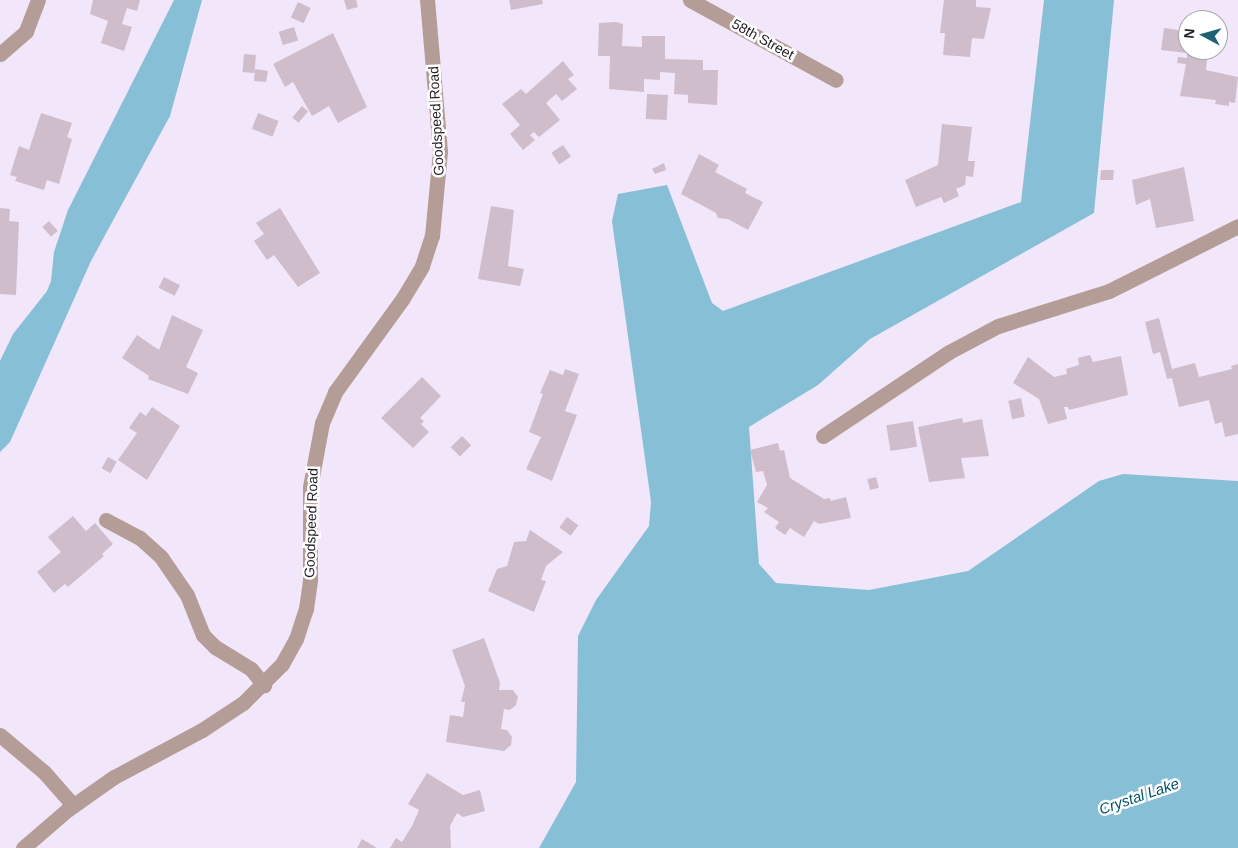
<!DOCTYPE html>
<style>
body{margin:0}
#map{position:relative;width:1238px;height:848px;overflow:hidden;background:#f2e6fb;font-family:Arial,sans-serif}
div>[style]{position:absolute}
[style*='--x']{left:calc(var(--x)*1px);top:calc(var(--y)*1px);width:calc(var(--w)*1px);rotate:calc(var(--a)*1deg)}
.water>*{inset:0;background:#87bfd6}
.building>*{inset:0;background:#cfbdcc;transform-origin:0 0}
.minor>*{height:15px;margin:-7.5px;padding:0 7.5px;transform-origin:7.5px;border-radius:7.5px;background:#b59d97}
span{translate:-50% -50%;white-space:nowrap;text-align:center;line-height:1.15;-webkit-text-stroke:5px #fff;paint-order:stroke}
.street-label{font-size:14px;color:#221d25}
.water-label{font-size:15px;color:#005067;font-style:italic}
.north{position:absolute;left:1178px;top:10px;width:50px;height:50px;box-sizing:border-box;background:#fff;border:1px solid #a7a5a8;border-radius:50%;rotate:276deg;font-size:14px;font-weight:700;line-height:20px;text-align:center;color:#221d25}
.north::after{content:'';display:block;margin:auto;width:18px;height:22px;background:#206275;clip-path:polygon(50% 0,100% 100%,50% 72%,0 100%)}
</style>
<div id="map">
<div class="water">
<div style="clip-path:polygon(174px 0,202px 0,170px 116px,91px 261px,10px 442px,0 452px,0 361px,13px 334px,47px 291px,51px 281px,54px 252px,68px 210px)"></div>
<div style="clip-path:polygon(1044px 0,1114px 0,1094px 213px,870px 339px,818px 385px,749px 427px,759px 564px,776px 583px,869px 590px,968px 571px,1099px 481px,1123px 474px,1238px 481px,1238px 848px,539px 848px,576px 782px,578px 636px,596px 600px,649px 526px,651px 502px,612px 221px,618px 194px,667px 185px,712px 303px,723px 311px,1021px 202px)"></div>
</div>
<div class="building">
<div style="clip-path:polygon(93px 0,140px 0,137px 11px,127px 8px,122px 24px,132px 27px,124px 51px,101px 43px,108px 21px,90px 14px)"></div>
<div style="clip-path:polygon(344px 0,356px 0,358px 7px,347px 10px)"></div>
<div style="clip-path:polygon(509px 0,542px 0,543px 4px,511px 10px)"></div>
<div style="clip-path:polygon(944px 0,976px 0,976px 7px,991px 8px,984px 39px,972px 38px,970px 57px,943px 55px,945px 33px,940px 33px)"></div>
<div style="left:298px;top:2px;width:14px;height:17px;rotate:25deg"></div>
<div style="clip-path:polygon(616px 22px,623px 24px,622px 46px,642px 47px,642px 36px,665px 36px,665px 59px,703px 60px,703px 70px,718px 70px,717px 105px,688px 103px,688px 95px,674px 94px,675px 73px,660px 72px,660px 80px,644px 79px,644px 92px,609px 89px,610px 56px,598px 56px,599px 23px)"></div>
<div style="left:294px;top:27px;width:14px;height:16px;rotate:73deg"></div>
<div style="clip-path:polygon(1186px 27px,1188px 50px,1208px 50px,1206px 70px,1238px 77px,1235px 103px,1229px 102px,1229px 106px,1215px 104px,1216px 100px,1180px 96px,1186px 64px,1177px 63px,1178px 57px,1187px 58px,1187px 53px,1161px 50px,1164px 28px,1185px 31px)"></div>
<div style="clip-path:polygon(333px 33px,367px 107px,338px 123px,329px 106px,312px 116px,293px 82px,285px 87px,273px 64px)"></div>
<div style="left:244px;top:54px;width:12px;height:18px;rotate:5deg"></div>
<div style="clip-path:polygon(563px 61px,574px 75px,568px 79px,577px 89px,562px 101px,556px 94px,546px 103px,560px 120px,539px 137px,534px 132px,530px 135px,535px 140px,523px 150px,510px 134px,520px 125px,502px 104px,521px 89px,526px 94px)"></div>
<div style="clip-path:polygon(255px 69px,268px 71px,266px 82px,254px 81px)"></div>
<div style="left:647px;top:94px;width:21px;height:25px;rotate:3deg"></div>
<div style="left:302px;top:106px;width:8px;height:15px;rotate:40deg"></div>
<div style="clip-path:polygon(41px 113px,72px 123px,67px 137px,72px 139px,59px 184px,47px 180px,44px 190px,15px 181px,17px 177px,10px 175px,19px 146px,29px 150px)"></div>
<div style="left:258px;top:113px;width:22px;height:17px;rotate:21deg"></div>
<div style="clip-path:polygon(942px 124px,972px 127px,968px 161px,975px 161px,973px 177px,966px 176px,965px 185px,956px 189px,959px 196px,944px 203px,941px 197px,916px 207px,905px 180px,938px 165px)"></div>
<div style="left:563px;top:145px;width:14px;height:14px;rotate:56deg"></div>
<div style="clip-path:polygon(699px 154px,719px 165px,715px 172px,747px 189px,745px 193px,763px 202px,748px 230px,728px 219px,718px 218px,716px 213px,681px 194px)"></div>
<div style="clip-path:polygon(664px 163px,666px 170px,655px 174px,652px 169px)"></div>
<div style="clip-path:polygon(1184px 167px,1194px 221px,1156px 228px,1150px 199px,1136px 205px,1132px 180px)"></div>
<div style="clip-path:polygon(1101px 170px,1114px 170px,1113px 180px,1100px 180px)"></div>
<div style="clip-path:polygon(491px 206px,514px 210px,508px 266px,524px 269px,520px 286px,478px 279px)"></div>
<div style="clip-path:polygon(0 208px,10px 209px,9px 221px,19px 222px,16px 295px,0 294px)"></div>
<div style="clip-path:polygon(280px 208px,320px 273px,298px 287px,274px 255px,267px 260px,254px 241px,264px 234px,256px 223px)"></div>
<div style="left:49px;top:221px;width:13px;height:9px;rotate:48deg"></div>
<div style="left:164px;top:277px;width:18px;height:12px;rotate:27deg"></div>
<div style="clip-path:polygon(172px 315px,203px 330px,186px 367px,198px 373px,188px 394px,148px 379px,149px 376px,122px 358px,137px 335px,159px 350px)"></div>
<div style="clip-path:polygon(1159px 318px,1172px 369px,1195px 363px,1199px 377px,1232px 369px,1231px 366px,1238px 364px,1238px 434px,1225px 437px,1222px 422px,1215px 424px,1209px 400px,1179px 407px,1172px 378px,1167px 379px,1160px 352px,1153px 354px,1145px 322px)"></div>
<div style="clip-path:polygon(1090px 355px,1093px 362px,1121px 356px,1128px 395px,1069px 410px,1068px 407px,1064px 407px,1067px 419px,1048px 424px,1039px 399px,1013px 383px,1028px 357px,1054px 377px,1067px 374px,1066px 369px,1079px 365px,1078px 358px)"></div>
<div style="clip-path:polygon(565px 369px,579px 374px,565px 411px,577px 415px,552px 481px,526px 469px,541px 437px,529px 432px,543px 394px,540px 393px,550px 370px,563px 375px)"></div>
<div style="clip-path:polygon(422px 377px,441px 396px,420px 418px,424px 421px,421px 424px,429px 432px,413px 448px,381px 418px)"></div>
<div style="left:1021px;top:398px;width:19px;height:13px;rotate:78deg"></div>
<div style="clip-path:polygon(152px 407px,180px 426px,147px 480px,118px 460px,137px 433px,129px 428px,140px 412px,146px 416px)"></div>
<div style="clip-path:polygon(962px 418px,963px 423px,982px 419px,989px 456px,961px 458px,965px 478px,929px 482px,918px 427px)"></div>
<div style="left:913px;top:421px;width:26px;height:27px;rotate:81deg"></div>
<div style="left:462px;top:436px;width:13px;height:16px;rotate:45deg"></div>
<div style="clip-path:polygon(778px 443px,780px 451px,784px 450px,790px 478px,824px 499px,830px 498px,831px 501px,846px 497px,851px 518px,819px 524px,814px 521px,804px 537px,790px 528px,785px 535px,775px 528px,779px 522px,764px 512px,768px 508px,757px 502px,767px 485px,763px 471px,756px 472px,750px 450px)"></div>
<div style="left:108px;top:457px;width:10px;height:13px;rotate:29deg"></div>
<div style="left:876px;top:477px;width:11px;height:9px;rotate:75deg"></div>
<div style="clip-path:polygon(73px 516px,86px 531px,95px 523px,113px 544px,102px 554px,104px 556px,68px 587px,65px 584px,54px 593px,37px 572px,61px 552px,48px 537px)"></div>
<div style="left:567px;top:517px;width:14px;height:13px;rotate:36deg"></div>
<div style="clip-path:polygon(530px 530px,563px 552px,546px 566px,541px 580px,546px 581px,534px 612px,488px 591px,497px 569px,507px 566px,514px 542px,526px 541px)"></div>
<div style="clip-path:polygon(484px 638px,500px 683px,499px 690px,513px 690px,518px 697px,516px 705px,510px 710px,504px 709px,501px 729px,507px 730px,512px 737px,511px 745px,504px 751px,446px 742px,450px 715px,463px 717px,465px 702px,461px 702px,465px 686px,452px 650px)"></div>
<div style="clip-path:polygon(427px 773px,463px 795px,480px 790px,485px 811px,463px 817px,457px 813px,450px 826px,451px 848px,390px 848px,396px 838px,402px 842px,412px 826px,419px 810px,408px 804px)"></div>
<div style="clip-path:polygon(362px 839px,377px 848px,357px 848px)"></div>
</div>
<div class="minor">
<div style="--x:690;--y:0;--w:166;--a:28.7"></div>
<div style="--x:0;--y:54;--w:35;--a:-41"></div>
<div style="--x:26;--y:31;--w:33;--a:-69"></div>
<div style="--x:823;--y:436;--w:151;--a:-33.7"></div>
<div style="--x:949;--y:352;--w:55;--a:-28"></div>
<div style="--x:998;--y:326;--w:116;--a:-17.5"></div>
<div style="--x:1109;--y:291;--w:144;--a:-26.7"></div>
<div style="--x:106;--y:520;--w:38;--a:28"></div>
<div style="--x:140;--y:538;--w:28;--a:42"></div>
<div style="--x:161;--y:557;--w:46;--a:55.6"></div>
<div style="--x:187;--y:595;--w:43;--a:68.2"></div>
<div style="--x:203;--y:635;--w:17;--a:45"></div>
<div style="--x:215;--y:647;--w:42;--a:31.4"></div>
<div style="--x:251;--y:669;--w:21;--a:51"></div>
<div style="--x:0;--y:735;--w:57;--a:40.1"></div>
<div style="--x:44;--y:772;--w:44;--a:48.7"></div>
<div style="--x:23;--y:848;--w:58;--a:-40.8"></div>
<div style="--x:67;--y:810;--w:57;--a:-35.1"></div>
<div style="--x:114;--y:777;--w:100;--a:-28.1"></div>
<div style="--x:202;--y:730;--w:49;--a:-33.4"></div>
<div style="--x:243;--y:703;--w:55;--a:-45"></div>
<div style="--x:282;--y:664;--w:29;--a:-61"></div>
<div style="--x:296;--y:639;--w:32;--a:-72"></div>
<div style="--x:306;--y:609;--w:30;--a:-82"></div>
<div style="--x:310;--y:579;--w:92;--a:-90"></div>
<div style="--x:310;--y:487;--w:65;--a:-79.4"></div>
<div style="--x:322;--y:423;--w:34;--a:-67"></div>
<div style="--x:335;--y:392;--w:116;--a:-54.1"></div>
<div style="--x:403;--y:298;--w:37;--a:-59"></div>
<div style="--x:422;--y:266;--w:32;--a:-72"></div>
<div style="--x:432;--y:236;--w:85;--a:-84.6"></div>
<div style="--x:440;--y:151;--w:152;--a:-94.9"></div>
</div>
<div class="street-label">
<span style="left:763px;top:39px;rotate:29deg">58th Street</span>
<span style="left:436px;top:121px;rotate:-93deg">Goodspeed Road</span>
<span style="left:311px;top:523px;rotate:-88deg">Goodspeed Road</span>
</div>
<div class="water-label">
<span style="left:1139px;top:796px;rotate:-19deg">Crystal Lake</span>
</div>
<div class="north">N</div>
</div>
